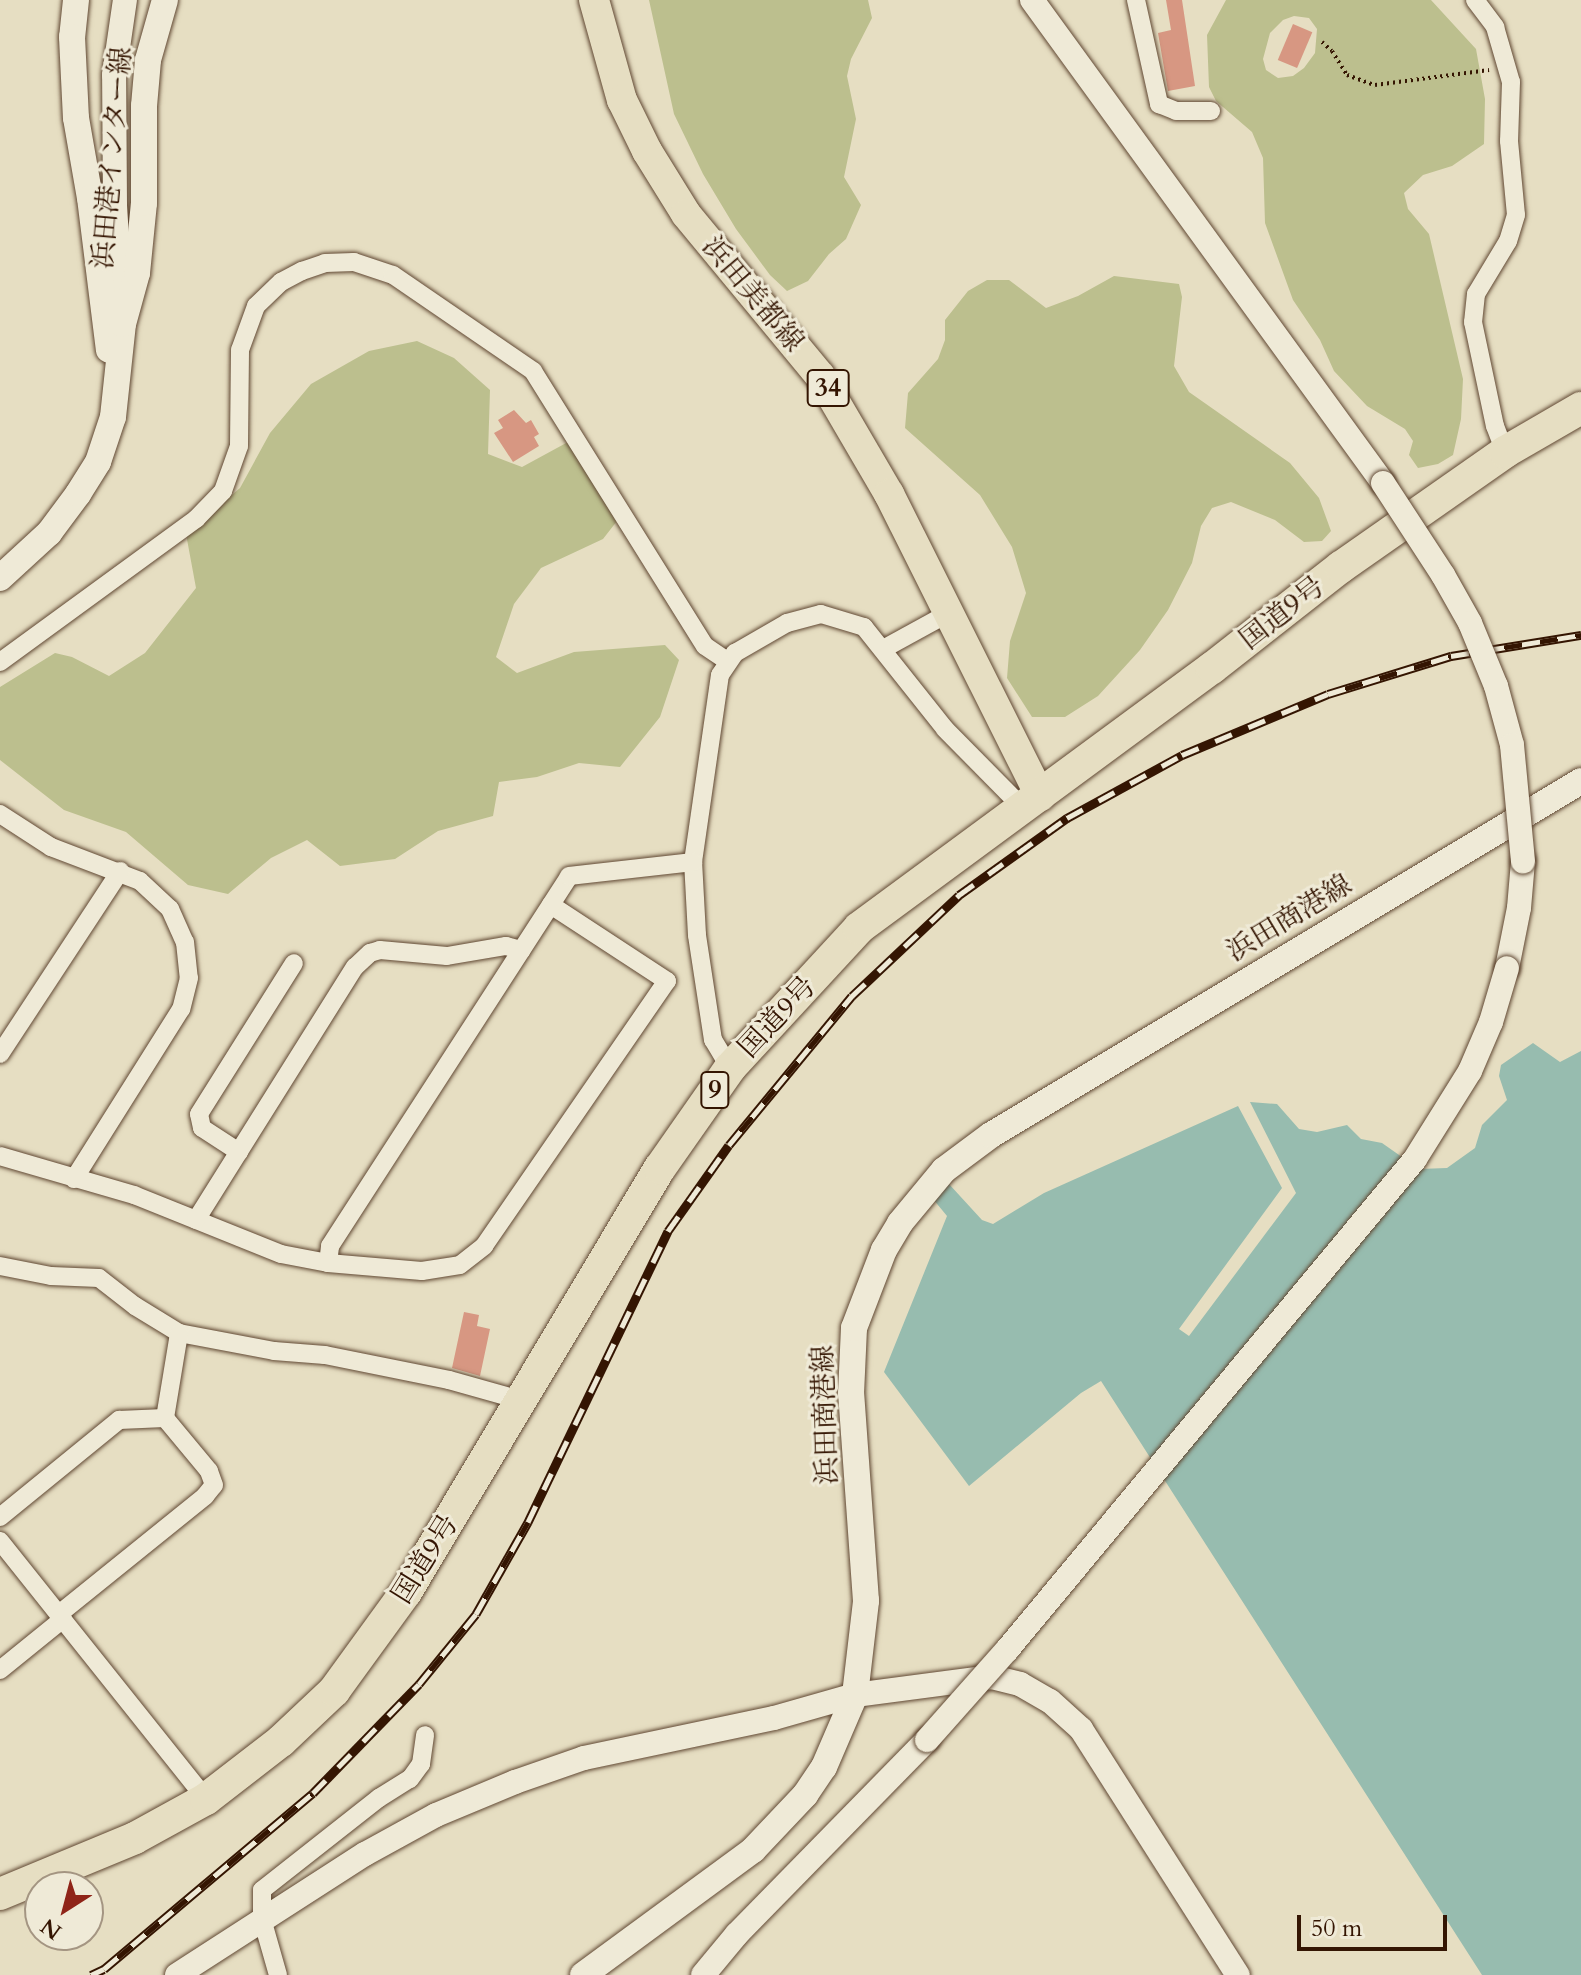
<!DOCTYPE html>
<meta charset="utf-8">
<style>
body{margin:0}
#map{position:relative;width:1581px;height:1975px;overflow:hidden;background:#e6dec2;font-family:Cardo,"Noto Serif JP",serif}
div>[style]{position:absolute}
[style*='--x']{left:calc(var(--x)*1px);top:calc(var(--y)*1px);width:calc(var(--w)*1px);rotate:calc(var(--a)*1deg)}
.green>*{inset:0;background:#bcbf8e}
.water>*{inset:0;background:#97bcaf}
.building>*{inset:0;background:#d79782;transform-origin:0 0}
.path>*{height:4px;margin-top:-2px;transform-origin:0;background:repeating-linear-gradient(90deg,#341502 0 2px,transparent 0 6px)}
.roads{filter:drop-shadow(0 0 2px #604732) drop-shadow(0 0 2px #604732)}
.minor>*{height:18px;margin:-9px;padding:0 9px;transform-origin:9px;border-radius:9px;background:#efead7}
.tertiary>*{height:24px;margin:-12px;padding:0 12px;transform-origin:12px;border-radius:12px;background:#efead7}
.secondary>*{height:26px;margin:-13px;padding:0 13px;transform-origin:13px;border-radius:13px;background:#efead7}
.primary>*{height:30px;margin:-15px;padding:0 15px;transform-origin:15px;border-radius:15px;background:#e6dec2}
.trunk>*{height:32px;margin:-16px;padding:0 16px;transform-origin:16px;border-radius:16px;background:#e6dec2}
.rail>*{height:9px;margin-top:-4.5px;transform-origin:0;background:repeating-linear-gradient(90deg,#efead7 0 18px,#341502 0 36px);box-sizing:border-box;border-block:2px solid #341502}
.bridges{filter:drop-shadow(0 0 2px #604732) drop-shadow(0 0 2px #604732)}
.tertiary-bridge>*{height:24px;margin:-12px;padding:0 12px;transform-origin:12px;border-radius:12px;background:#efead7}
span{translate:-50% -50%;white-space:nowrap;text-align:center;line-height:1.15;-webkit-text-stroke:6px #efead7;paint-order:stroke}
.shield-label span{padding:2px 6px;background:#efead7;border:2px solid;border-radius:6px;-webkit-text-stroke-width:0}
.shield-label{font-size:26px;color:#341502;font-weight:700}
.street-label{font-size:28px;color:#341502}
.north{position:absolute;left:24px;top:1871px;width:80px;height:80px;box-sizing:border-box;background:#efead7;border:2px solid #a49582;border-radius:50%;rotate:216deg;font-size:22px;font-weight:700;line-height:32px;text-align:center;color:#341502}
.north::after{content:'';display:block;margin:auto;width:28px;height:36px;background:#8f2418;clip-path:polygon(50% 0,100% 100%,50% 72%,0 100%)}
.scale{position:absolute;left:1297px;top:1915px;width:150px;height:36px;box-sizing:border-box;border:4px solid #341502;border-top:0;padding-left:10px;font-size:24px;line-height:28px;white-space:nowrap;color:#341502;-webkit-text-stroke:6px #efead7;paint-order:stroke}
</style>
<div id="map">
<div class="green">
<div style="clip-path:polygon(649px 0,868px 0,872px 18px,851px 59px,847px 76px,856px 119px,844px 177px,861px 205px,846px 239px,829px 254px,808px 281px,787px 291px,770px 275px,736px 229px,703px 174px,674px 114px)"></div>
<div style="clip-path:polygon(evenodd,1226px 0,1431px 0,1476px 49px,1485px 99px,1484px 144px,1452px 166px,1423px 175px,1404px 193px,1408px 209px,1429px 234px,1463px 379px,1461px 419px,1453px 455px,1438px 464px,1418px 468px,1409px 455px,1413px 441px,1405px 429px,1367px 406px,1334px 371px,1320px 340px,1293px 300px,1265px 223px,1263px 158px,1252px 132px,1216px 101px,1209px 87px,1207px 35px,1226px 0,1294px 16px,1309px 18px,1317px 29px,1315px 53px,1304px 68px,1293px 76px,1278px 78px,1266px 70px,1263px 59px,1270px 33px,1283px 20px,1294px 16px)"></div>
<div style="clip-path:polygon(1114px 276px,1179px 284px,1182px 297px,1174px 366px,1189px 392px,1290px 463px,1319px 498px,1331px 531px,1322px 541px,1304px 542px,1275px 520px,1231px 502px,1212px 508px,1201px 526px,1192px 563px,1168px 610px,1140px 650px,1098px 696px,1065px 717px,1032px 717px,1007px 678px,1010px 641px,1026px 593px,1012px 547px,980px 495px,905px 428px,908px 393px,938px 359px,945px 340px,945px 320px,968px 291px,987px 280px,1009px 280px,1046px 308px,1078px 296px)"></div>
<div style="clip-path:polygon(417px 341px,454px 358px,490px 390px,488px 454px,522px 467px,568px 442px,617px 521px,603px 539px,541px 568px,514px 604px,496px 657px,517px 673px,574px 652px,665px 645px,679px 660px,660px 717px,620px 767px,579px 763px,537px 777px,499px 782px,493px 816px,438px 831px,395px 859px,340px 866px,307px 840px,271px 858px,228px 894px,188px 885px,126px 832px,64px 810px,0 760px,0 687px,55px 653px,72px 657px,109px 676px,145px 653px,196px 588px,186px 534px,240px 488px,270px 433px,311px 384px,369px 351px)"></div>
</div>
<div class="water">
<div style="clip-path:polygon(1533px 1043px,1560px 1062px,1581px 1051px,1581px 1975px,1482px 1975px,1101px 1381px,1081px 1393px,969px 1486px,884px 1372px,947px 1216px,933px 1199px,949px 1184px,982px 1220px,993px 1224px,1044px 1193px,1238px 1106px,1282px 1188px,1179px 1329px,1189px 1336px,1296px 1193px,1250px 1102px,1277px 1104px,1299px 1129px,1317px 1132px,1347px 1125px,1361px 1139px,1382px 1143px,1419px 1169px,1447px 1168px,1475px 1148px,1482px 1125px,1507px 1100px,1499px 1076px,1501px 1065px)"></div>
</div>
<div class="building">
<div style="clip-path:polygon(1166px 0,1182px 0,1195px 86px,1168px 91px,1158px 33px,1171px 30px)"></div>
<div style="left:1293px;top:24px;width:21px;height:39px;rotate:23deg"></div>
<div style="clip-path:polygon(514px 410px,526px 423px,531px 420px,539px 434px,534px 437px,539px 446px,513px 462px,494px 433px,503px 428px,498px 420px)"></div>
<div style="clip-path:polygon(464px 1312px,479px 1315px,477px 1326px,490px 1329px,480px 1376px,452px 1368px)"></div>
</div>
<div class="path">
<div style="--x:1322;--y:42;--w:13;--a:42"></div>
<div style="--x:1332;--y:51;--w:28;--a:58"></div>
<div style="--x:1347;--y:75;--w:30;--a:20"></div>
<div style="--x:1375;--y:85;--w:115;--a:-7.5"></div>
</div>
<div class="roads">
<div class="minor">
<div style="--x:1136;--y:0;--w:107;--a:77.5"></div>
<div style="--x:1159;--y:104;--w:18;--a:22"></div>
<div style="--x:1176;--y:111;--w:35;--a:0"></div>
<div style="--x:1475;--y:0;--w:34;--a:53"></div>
<div style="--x:1495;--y:27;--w:57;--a:73.8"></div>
<div style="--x:1511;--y:82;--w:59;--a:91.9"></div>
<div style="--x:1509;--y:141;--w:74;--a:84.6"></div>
<div style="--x:1516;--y:215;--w:27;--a:107"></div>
<div style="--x:1508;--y:241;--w:62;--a:121.1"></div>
<div style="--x:1476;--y:294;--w:28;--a:96"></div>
<div style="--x:1473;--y:322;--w:106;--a:78.1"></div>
<div style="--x:1495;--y:426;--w:28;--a:69"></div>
<div style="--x:883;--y:649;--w:73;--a:-28.7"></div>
<div style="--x:0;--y:662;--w:243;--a:-36.1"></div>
<div style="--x:196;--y:519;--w:39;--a:-46"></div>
<div style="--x:223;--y:491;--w:48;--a:-70.4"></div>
<div style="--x:239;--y:446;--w:96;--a:-89.4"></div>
<div style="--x:240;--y:350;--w:47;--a:-70"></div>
<div style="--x:256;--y:306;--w:35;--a:-44"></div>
<div style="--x:281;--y:282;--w:24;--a:-28"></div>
<div style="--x:302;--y:271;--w:24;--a:-19"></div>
<div style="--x:325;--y:263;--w:29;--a:-2"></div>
<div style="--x:354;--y:262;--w:41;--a:18.4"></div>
<div style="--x:393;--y:275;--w:170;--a:34.4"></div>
<div style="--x:533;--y:371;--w:324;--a:58"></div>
<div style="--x:705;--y:646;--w:27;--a:34"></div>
<div style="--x:0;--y:814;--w:61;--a:32.9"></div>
<div style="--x:51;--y:847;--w:95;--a:20.9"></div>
<div style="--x:140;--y:881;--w:41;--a:43"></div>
<div style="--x:170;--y:909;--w:36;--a:66"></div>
<div style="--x:185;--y:942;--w:36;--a:84"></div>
<div style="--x:189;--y:978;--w:32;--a:104"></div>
<div style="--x:181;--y:1009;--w:201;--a:122.2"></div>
<div style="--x:0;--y:1054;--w:219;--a:-56.7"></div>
<div style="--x:730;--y:1068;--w:33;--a:-121"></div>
<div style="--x:713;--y:1040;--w:106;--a:-98.7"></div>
<div style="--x:697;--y:935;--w:73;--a:-93.1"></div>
<div style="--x:693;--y:862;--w:189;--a:-81.8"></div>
<div style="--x:720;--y:675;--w:27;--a:-56"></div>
<div style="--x:735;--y:653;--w:60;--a:-30"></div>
<div style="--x:787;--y:623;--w:35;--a:-15"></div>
<div style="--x:821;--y:614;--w:45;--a:16.8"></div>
<div style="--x:864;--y:627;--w:130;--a:51.5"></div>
<div style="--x:945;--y:729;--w:111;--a:45.4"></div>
<div style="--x:239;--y:1152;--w:44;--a:-147"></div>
<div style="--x:202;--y:1128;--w:14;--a:-102"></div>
<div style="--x:199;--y:1114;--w:178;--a:-57.8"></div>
<div style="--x:0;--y:1156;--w:140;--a:16.2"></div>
<div style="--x:134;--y:1195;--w:158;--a:21.9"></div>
<div style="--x:281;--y:1254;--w:48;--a:10.8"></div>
<div style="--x:328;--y:1263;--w:94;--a:4.9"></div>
<div style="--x:422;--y:1271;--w:38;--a:-9"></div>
<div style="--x:460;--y:1265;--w:31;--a:-38"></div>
<div style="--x:484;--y:1246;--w:322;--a:-55.4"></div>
<div style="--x:667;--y:981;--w:139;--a:-146.8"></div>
<div style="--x:196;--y:1220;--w:299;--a:-57.9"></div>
<div style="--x:355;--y:967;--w:21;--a:-43"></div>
<div style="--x:370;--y:953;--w:10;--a:-17"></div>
<div style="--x:380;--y:950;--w:67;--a:5.1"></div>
<div style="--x:447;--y:956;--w:60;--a:-9.6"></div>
<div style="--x:506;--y:946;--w:16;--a:15"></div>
<div style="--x:328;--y:1263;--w:17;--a:-83"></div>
<div style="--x:330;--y:1246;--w:440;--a:-57.1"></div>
<div style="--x:569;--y:876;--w:125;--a:-6.4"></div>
<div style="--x:0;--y:1266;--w:52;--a:11.1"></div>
<div style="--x:51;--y:1276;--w:48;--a:2.4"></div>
<div style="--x:99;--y:1278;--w:46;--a:37.9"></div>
<div style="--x:135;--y:1306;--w:52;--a:31.5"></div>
<div style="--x:179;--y:1333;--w:97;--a:10.7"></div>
<div style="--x:274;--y:1351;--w:51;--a:4.5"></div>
<div style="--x:325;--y:1355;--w:126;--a:11.4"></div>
<div style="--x:449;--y:1380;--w:74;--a:15.7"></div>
<div style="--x:0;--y:1517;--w:154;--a:-39.2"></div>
<div style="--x:119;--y:1420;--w:46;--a:-2.5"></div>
<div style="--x:0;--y:1541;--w:330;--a:51.4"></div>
<div style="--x:59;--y:1614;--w:188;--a:-38.9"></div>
<div style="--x:205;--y:1496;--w:14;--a:-51"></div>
<div style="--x:214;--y:1485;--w:15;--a:-110"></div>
<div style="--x:209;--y:1471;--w:69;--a:-129.7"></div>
<div style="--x:165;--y:1418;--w:86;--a:-80.6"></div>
<div style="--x:0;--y:1670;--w:81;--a:-39"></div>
<div style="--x:278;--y:1975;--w:58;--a:-105.9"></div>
<div style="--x:262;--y:1919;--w:29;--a:-90"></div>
<div style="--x:262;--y:1890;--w:149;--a:-38.2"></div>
<div style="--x:379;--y:1798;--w:36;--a:-32"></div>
<div style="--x:410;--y:1779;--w:19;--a:-54"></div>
<div style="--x:421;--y:1764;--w:29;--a:-82"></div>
</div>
<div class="tertiary">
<div style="--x:1032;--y:0;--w:597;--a:53.99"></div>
<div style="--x:122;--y:317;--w:112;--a:-93.6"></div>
<div style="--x:115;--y:205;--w:130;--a:-90.4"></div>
<div style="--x:114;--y:75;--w:76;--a:-81.7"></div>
<div style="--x:1507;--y:968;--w:61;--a:-78.7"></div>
<div style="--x:1519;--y:908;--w:47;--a:-85.1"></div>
<div style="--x:177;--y:1975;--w:224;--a:-32.8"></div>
<div style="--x:365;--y:1854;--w:81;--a:-28.8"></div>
<div style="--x:436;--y:1815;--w:86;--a:-22.7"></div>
<div style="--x:515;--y:1782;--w:73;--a:-19.2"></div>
<div style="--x:584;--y:1758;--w:194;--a:-11.9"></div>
<div style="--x:774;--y:1718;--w:84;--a:-15.9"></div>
<div style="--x:855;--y:1695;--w:138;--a:-7.5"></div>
<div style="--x:992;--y:1677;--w:29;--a:14"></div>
<div style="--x:1020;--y:1684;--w:34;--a:30"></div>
<div style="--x:1050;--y:1701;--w:42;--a:42.1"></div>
<div style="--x:1081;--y:1729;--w:292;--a:57.5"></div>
<div style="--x:703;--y:1975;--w:53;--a:-50.3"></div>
<div style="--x:737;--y:1934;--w:272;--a:-45.6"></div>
</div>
<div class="secondary">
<div style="--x:76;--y:0;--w:37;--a:96"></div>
<div style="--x:72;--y:37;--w:81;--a:87.2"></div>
<div style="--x:76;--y:118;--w:81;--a:80.1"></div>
<div style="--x:90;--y:198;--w:153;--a:82.9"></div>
<div style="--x:0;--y:578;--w:67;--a:-42.6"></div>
<div style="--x:49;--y:533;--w:49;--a:-53.4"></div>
<div style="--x:78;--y:494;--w:38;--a:-58"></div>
<div style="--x:98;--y:462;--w:47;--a:-71.6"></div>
<div style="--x:113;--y:417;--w:94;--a:-83.9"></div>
<div style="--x:123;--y:324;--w:53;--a:-74.6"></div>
<div style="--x:137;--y:273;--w:70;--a:-84.3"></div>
<div style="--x:144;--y:203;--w:97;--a:-90"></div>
<div style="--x:144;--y:106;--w:46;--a:-85"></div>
<div style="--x:148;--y:60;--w:62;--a:-74.2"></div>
<div style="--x:583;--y:1975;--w:211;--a:-36.3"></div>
<div style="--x:753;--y:1850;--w:76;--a:-46.6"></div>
<div style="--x:805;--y:1795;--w:34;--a:-56"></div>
<div style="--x:824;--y:1767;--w:78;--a:-66.7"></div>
<div style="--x:855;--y:1695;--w:95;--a:-83.3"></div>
<div style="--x:866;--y:1601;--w:208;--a:-94.1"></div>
<div style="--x:851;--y:1394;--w:66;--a:-87.4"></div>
<div style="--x:854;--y:1328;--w:84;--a:-69"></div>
<div style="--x:884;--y:1250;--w:31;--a:-59"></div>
<div style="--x:900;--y:1223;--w:69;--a:-50.3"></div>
<div style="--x:944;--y:1170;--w:59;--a:-36.7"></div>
<div style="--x:991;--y:1135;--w:688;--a:-30.96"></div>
</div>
<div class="primary">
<div style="--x:594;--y:0;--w:104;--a:74.4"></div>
<div style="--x:622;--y:100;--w:57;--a:63.9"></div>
<div style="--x:647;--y:151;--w:74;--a:58.2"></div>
<div style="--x:686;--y:214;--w:210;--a:50.4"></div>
<div style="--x:820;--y:376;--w:137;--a:59.7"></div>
<div style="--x:889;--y:494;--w:338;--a:63.4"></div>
</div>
<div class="trunk">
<div style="--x:0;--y:1894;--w:146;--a:-22.5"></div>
<div style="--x:135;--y:1838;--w:81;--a:-28.8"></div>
<div style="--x:206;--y:1799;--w:95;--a:-37.7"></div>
<div style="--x:281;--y:1741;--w:73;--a:-43.3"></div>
<div style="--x:334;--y:1691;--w:122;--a:-54"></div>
<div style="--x:406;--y:1592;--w:494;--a:-59.1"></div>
<div style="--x:660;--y:1168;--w:122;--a:-55"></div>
<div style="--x:730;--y:1068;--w:190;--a:-47.3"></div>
<div style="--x:859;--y:928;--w:438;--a:-36.4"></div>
<div style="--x:1212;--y:668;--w:164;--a:-38.1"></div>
<div style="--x:1341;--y:567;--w:200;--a:-35"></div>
<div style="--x:1505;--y:452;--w:88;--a:-30.1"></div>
</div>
</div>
<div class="rail">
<div style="--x:91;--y:1975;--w:14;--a:-25"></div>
<div style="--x:104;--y:1969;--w:273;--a:-40.1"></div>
<div style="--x:313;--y:1793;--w:152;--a:-45.8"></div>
<div style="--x:419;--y:1684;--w:90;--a:-50.8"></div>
<div style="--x:476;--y:1614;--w:106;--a:-60.5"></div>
<div style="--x:528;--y:1522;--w:323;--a:-64.3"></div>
<div style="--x:668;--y:1231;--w:105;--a:-54.7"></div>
<div style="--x:729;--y:1145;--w:193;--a:-50.5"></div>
<div style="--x:852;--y:996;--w:147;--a:-43.3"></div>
<div style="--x:959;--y:895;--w:133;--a:-35.5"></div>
<div style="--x:1067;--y:818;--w:131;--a:-28.7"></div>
<div style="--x:1182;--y:755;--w:158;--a:-22.7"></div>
<div style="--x:1328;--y:694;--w:129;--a:-17.2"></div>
<div style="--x:1451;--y:656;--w:132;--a:-9.2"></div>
</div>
<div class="bridges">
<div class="tertiary-bridge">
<div style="--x:1383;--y:483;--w:110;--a:56.9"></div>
<div style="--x:1443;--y:575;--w:55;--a:60.6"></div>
<div style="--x:1470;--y:623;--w:68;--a:67.6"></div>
<div style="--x:1496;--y:686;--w:61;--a:74.8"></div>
<div style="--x:1512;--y:745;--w:117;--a:84.6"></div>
<div style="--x:927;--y:1740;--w:120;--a:-48.4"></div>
<div style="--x:1007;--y:1650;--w:638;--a:-50.27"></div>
<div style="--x:1415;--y:1159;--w:104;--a:-58"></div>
<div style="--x:1470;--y:1071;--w:53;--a:-66.8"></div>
<div style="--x:1491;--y:1022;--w:56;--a:-73.5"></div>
</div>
</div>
<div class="shield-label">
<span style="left:828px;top:388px">34</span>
<span style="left:715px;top:1090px">9</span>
</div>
<div class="street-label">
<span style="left:112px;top:158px;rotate:-85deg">浜田港インター線</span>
<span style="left:753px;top:294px;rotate:50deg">浜田美都線</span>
<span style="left:1282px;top:613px;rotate:-38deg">国道9号</span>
<span style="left:1289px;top:918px;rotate:-31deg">浜田商港線</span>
<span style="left:777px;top:1017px;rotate:-47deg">国道9号</span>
<span style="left:825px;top:1415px;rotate:-92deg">浜田商港線</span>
<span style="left:425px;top:1559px;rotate:-58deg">国道9号</span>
</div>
<div class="north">N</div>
<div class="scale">50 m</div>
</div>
